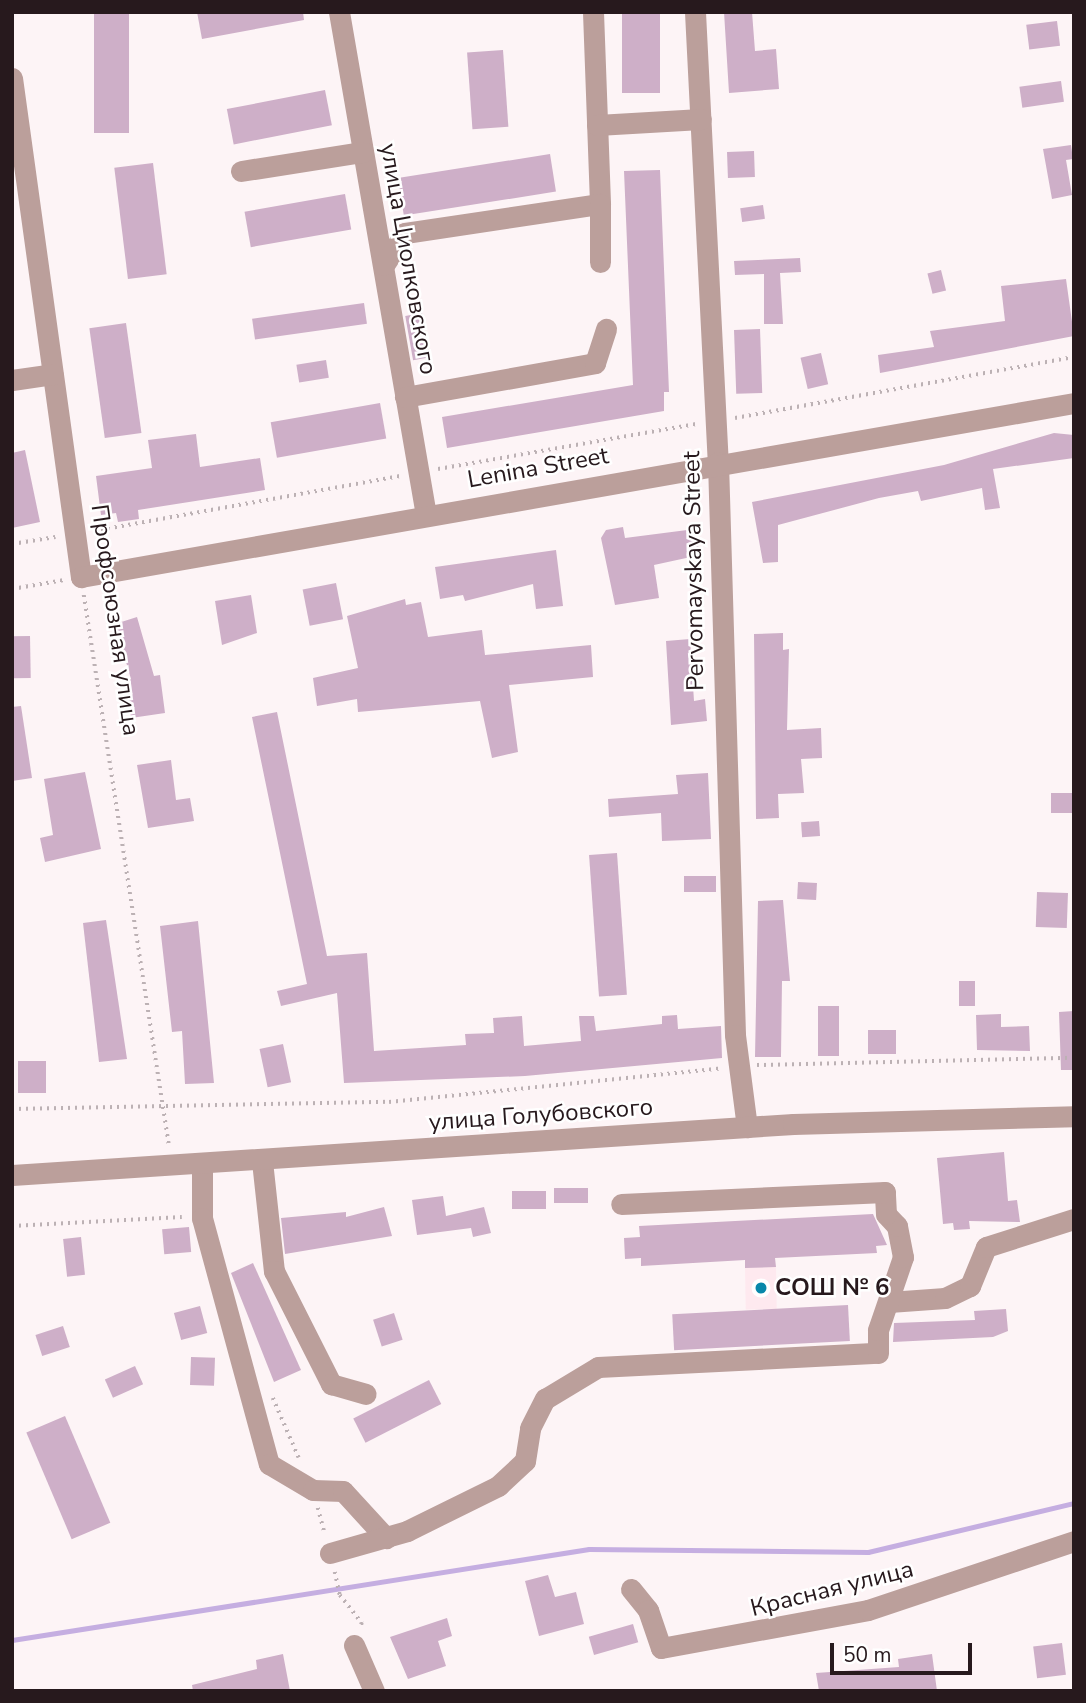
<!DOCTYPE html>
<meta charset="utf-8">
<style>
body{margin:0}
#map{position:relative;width:1086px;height:1703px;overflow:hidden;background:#fdf4f6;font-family:"Nunito Sans",sans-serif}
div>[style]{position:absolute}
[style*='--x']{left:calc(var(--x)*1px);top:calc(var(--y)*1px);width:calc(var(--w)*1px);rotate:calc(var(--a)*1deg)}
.built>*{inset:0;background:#fee9ef;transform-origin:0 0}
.stream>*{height:5px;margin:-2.5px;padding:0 2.5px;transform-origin:2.5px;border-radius:2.5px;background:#c5aee1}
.building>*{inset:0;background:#ceafc8;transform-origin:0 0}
.path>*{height:3.5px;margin-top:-1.75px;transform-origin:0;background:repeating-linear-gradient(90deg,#bcb1b4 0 2px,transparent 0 7px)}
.minor>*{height:21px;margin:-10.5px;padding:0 10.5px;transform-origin:10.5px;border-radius:10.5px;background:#bb9f9b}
.dots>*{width:19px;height:19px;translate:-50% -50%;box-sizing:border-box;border:4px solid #fff;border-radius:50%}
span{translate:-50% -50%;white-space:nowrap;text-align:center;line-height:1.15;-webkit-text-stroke:5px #fff;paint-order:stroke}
.street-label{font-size:24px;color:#27191d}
.poi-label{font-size:24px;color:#27191d;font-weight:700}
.left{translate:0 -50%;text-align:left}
.frame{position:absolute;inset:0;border:14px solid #27191d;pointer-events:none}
.scale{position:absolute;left:830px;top:1643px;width:142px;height:32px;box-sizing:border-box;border:4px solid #27191d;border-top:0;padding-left:9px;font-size:21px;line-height:24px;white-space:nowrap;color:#27191d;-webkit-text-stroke:5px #fff;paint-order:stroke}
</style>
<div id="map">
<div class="built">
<div style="left:776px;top:1267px;width:42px;height:31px;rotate:89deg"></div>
</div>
<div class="stream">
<div style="--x:12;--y:1640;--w:584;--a:-8.96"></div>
<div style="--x:589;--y:1549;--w:279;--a:0.6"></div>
<div style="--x:868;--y:1552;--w:212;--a:-13.4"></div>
</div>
<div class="building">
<div style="left:94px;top:12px;width:35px;height:121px"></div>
<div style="clip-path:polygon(197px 12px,303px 12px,304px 20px,202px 39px)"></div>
<div style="left:622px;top:12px;width:38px;height:81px"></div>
<div style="clip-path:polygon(724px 12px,752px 12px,755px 51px,776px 49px,779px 89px,729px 93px)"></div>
<div style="left:1057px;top:21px;width:25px;height:31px;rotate:83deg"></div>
<div style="left:503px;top:50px;width:77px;height:36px;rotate:86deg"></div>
<div style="left:1061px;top:81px;width:21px;height:42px;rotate:82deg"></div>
<div style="left:325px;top:90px;width:36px;height:100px;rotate:79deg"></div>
<div style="clip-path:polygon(1071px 145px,1073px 159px,1066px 160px,1072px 195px,1052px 199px,1043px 149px)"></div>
<div style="left:754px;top:151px;width:26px;height:27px;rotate:88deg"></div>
<div style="left:550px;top:154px;width:38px;height:154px;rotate:81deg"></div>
<div style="left:153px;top:163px;width:112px;height:39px;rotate:83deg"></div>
<div style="clip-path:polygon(660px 170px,669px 392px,664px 392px,664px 411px,447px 448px,442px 417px,633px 385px,624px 171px)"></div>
<div style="left:345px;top:194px;width:36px;height:102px;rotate:80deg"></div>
<div style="left:763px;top:205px;width:14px;height:23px;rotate:82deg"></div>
<div style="clip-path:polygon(800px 258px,801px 272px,780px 273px,783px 324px,764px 324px,764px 274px,735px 275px,734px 261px)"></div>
<div style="left:941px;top:270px;width:21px;height:14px;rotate:76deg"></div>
<div style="clip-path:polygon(1066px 279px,1074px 336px,880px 373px,878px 355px,934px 347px,930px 331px,1005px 321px,1001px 286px)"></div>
<div style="left:364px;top:303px;width:21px;height:113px;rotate:82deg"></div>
<div style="left:422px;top:313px;width:45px;height:17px;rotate:80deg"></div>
<div style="left:126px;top:323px;width:111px;height:37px;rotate:82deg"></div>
<div style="left:760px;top:329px;width:64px;height:26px;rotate:88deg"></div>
<div style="left:821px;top:353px;width:32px;height:21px;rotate:77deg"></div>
<div style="left:326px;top:360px;width:18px;height:30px;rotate:81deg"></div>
<div style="left:380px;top:403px;width:36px;height:111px;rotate:80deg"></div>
<div style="clip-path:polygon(1054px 433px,1074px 435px,1074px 458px,993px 469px,1000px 508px,985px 510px,982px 488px,921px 501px,918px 491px,879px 498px,778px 525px,778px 562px,763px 563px,752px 502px,944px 465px)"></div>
<div style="clip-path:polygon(196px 434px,200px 467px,260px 458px,265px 490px,138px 510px,139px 519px,118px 522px,116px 513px,101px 515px,96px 476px,152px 468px,148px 440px)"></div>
<div style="clip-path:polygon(25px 450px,40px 522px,12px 528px,12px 453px)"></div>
<div style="clip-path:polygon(623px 527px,625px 538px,695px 529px,700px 555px,654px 565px,659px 598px,615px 605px,601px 538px,606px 530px)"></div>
<div style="clip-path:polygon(556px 550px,563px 606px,536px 609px,533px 584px,465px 601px,463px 595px,440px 599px,435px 567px)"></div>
<div style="left:336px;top:583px;width:37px;height:34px;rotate:79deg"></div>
<div style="clip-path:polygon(251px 595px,257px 633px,222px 645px,215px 601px)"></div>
<div style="clip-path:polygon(405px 599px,406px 605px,421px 602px,428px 637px,482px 630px,485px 655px,591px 645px,593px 677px,509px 685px,518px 752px,492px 758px,480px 701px,358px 712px,357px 699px,317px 706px,313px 678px,358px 668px,347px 616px)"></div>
<div style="clip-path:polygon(137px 617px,154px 676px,160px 675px,165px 713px,131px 718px,125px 680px,131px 679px,115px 624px)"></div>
<div style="clip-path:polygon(783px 633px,783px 650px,789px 649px,787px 730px,821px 728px,822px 758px,801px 759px,804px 793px,778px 794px,779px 818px,756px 819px,754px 634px)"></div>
<div style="left:30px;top:636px;width:42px;height:18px;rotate:89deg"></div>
<div style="clip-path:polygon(690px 639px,694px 701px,705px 699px,707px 721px,671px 725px,666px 641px)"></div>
<div style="clip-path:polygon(21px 706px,32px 778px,12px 781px,12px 707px)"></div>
<div style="clip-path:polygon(277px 712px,327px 956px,367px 953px,374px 1051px,466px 1045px,465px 1034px,494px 1033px,493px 1018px,522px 1016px,524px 1046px,581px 1041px,579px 1016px,594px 1016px,596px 1031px,662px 1024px,662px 1016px,677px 1015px,678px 1029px,721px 1026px,722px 1058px,525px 1076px,344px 1083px,337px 993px,281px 1006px,277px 991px,307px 984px,252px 717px)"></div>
<div style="clip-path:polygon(171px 760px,176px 800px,190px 798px,194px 821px,148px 828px,137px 765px)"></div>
<div style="clip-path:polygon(85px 772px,101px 849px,45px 862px,40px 838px,53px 835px,44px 779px)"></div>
<div style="clip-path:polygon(708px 773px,711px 839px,662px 841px,661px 813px,609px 817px,608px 799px,678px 794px,676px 775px)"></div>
<div style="left:1074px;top:793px;width:20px;height:23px;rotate:90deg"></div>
<div style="left:819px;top:821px;width:15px;height:18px;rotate:86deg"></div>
<div style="left:617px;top:853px;width:142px;height:28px;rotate:86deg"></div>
<div style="left:716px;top:876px;width:16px;height:32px;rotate:90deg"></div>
<div style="left:798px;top:882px;width:19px;height:17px;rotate:3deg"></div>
<div style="left:1037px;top:892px;width:31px;height:35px;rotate:2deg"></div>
<div style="clip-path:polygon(783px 900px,790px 981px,782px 981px,781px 1057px,755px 1057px,758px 901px)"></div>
<div style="clip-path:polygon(106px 920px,127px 1059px,99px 1062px,83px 923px)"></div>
<div style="clip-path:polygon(198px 921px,214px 1083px,185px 1084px,182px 1031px,172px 1032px,160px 926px)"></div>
<div style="left:959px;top:981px;width:16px;height:25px"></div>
<div style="left:818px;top:1006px;width:21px;height:50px"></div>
<div style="clip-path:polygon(1074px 1011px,1074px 1070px,1061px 1070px,1059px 1012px)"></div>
<div style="clip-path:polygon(1001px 1014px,1001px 1027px,1029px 1026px,1030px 1051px,977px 1050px,976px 1015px)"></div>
<div style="left:868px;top:1030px;width:28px;height:24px"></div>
<div style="left:283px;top:1044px;width:39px;height:24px;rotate:78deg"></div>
<div style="left:18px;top:1061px;width:28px;height:32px"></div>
<div style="clip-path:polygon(1004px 1152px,1008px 1201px,1017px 1200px,1020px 1222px,969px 1221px,970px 1229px,954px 1230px,953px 1223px,943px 1224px,937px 1158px)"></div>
<div style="left:588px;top:1188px;width:15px;height:34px;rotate:90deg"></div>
<div style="left:546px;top:1191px;width:18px;height:34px;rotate:90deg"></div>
<div style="clip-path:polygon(443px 1196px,446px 1216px,484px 1207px,491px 1233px,473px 1237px,471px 1228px,417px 1235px,412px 1200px)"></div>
<div style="clip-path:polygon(384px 1207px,392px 1236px,285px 1254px,281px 1218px,346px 1212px,346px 1217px)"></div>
<div style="clip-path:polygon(873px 1214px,887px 1245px,876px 1246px,877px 1253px,775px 1258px,776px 1267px,745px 1268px,745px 1260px,641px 1266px,641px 1258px,625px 1259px,624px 1238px,640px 1237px,639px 1226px)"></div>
<div style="left:189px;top:1227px;width:25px;height:27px;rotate:85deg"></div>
<div style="left:81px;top:1237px;width:38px;height:18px;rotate:84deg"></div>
<div style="clip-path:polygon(253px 1263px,301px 1370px,274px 1382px,231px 1273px)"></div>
<div style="left:848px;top:1305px;width:36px;height:176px;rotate:87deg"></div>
<div style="left:200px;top:1306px;width:28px;height:27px;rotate:75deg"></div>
<div style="clip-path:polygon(1006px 1309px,1008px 1331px,993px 1337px,893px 1342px,894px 1323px,975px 1320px,974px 1311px)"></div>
<div style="left:394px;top:1313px;width:28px;height:22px;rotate:72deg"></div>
<div style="left:63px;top:1326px;width:22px;height:29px;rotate:72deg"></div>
<div style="left:191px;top:1357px;width:24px;height:28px;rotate:2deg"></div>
<div style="left:135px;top:1366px;width:20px;height:33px;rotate:66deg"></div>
<div style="left:429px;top:1380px;width:27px;height:85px;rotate:63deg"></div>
<div style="left:65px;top:1416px;width:116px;height:42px;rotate:67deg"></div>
<div style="clip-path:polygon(548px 1575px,555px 1597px,576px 1592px,584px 1624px,539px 1636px,525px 1581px)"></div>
<div style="clip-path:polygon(447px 1618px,452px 1636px,438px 1641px,446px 1666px,408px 1679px,390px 1637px)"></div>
<div style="left:633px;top:1624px;width:19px;height:46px;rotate:74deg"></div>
<div style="left:1062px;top:1643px;width:32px;height:29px;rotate:83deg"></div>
<div style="clip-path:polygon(283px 1654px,290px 1691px,193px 1691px,192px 1685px,257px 1669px,256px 1660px)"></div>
<div style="clip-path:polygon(932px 1654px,937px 1691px,819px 1691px,816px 1673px,899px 1667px,898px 1659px)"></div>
</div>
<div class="path">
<div style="--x:735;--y:418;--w:344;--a:-10.2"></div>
<div style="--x:438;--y:469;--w:262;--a:-9.9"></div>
<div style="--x:94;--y:531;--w:311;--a:-10.2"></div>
<div style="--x:12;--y:544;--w:44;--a:-9.2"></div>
<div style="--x:12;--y:589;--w:53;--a:-9.8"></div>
<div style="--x:84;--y:595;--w:557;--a:81.21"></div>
<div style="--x:757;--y:1065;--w:317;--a:-1.3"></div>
<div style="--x:12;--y:1109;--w:377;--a:-1.1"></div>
<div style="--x:389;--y:1102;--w:335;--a:-5.8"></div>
<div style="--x:12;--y:1226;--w:170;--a:-3"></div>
<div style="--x:273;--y:1398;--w:65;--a:66.6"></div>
<div style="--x:318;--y:1508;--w:27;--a:75"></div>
<div style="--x:335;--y:1572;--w:24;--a:78"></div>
<div style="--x:340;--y:1595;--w:36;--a:52"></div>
<div style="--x:362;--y:1623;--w:6;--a:108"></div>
</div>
<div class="minor">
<div style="--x:339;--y:12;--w:510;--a:80.19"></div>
<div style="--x:593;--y:12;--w:192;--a:87.9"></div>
<div style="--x:695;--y:12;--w:451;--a:87.1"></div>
<div style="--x:718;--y:462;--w:573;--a:88.3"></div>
<div style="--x:735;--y:1035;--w:93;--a:82.6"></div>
<div style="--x:12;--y:78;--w:504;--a:82.13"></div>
<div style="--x:81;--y:577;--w:1008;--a:-9.94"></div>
<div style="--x:597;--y:125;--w:104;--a:-3.3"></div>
<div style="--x:241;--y:171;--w:123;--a:-8.9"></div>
<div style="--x:384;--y:265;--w:38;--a:-57"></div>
<div style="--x:405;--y:233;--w:197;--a:-8.5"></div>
<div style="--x:600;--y:204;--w:58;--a:90"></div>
<div style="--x:12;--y:380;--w:41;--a:-8.3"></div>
<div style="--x:405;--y:397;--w:193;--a:-10.1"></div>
<div style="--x:595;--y:363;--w:36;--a:-72"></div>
<div style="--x:262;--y:1161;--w:111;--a:83.8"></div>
<div style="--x:274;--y:1271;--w:127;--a:63.2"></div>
<div style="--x:331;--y:1384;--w:36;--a:16"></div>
<div style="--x:202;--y:1165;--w:53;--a:90"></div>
<div style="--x:202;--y:1218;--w:255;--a:74.8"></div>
<div style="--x:269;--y:1464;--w:51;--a:30.6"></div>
<div style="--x:313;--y:1490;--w:30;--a:2"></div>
<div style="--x:343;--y:1491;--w:64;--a:47.5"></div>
<div style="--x:12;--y:1175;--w:783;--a:-3.74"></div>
<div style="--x:793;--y:1124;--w:281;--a:-1.6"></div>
<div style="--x:889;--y:1302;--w:56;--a:-4.1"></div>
<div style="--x:945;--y:1298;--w:28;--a:-26"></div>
<div style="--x:970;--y:1286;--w:42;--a:-67.7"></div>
<div style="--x:986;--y:1247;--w:92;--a:-17.7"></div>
<div style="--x:330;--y:1553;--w:80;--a:-15.9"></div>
<div style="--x:407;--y:1531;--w:102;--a:-26.3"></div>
<div style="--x:498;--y:1486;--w:37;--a:-43"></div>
<div style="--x:525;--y:1461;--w:33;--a:-81"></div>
<div style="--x:530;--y:1428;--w:33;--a:-63"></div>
<div style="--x:545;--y:1399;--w:62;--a:-31.1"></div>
<div style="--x:598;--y:1367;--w:280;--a:-2.9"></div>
<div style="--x:878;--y:1353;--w:23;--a:-90"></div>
<div style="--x:878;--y:1330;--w:77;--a:-71.1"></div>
<div style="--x:903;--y:1257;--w:32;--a:-101"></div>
<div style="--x:897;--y:1226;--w:16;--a:-133"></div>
<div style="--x:886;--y:1214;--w:22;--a:-93"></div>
<div style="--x:885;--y:1192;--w:264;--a:177.4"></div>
<div style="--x:631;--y:1589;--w:27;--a:51"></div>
<div style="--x:648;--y:1610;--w:40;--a:71.1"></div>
<div style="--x:661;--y:1648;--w:210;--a:-10.4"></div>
<div style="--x:868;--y:1610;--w:217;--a:-18.5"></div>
<div style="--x:354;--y:1645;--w:50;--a:66.5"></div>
</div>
<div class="dots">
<div style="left:761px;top:1288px;background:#0887aa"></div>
</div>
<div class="street-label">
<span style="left:408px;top:259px;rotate:80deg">улица Циолковского</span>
<span style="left:538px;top:468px;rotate:-10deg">Lenina Street</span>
<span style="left:694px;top:571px;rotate:-91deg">Pervomayskaya Street</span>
<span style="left:115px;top:620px;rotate:82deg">Профсоюзная улица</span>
<span style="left:541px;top:1115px;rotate:-4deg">улица Голубовского</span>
<span style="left:832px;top:1589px;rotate:-14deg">Красная улица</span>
</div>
<div class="poi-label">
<span class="left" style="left:775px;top:1288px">СОШ № 6</span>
</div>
<div class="frame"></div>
<div class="scale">50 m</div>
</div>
